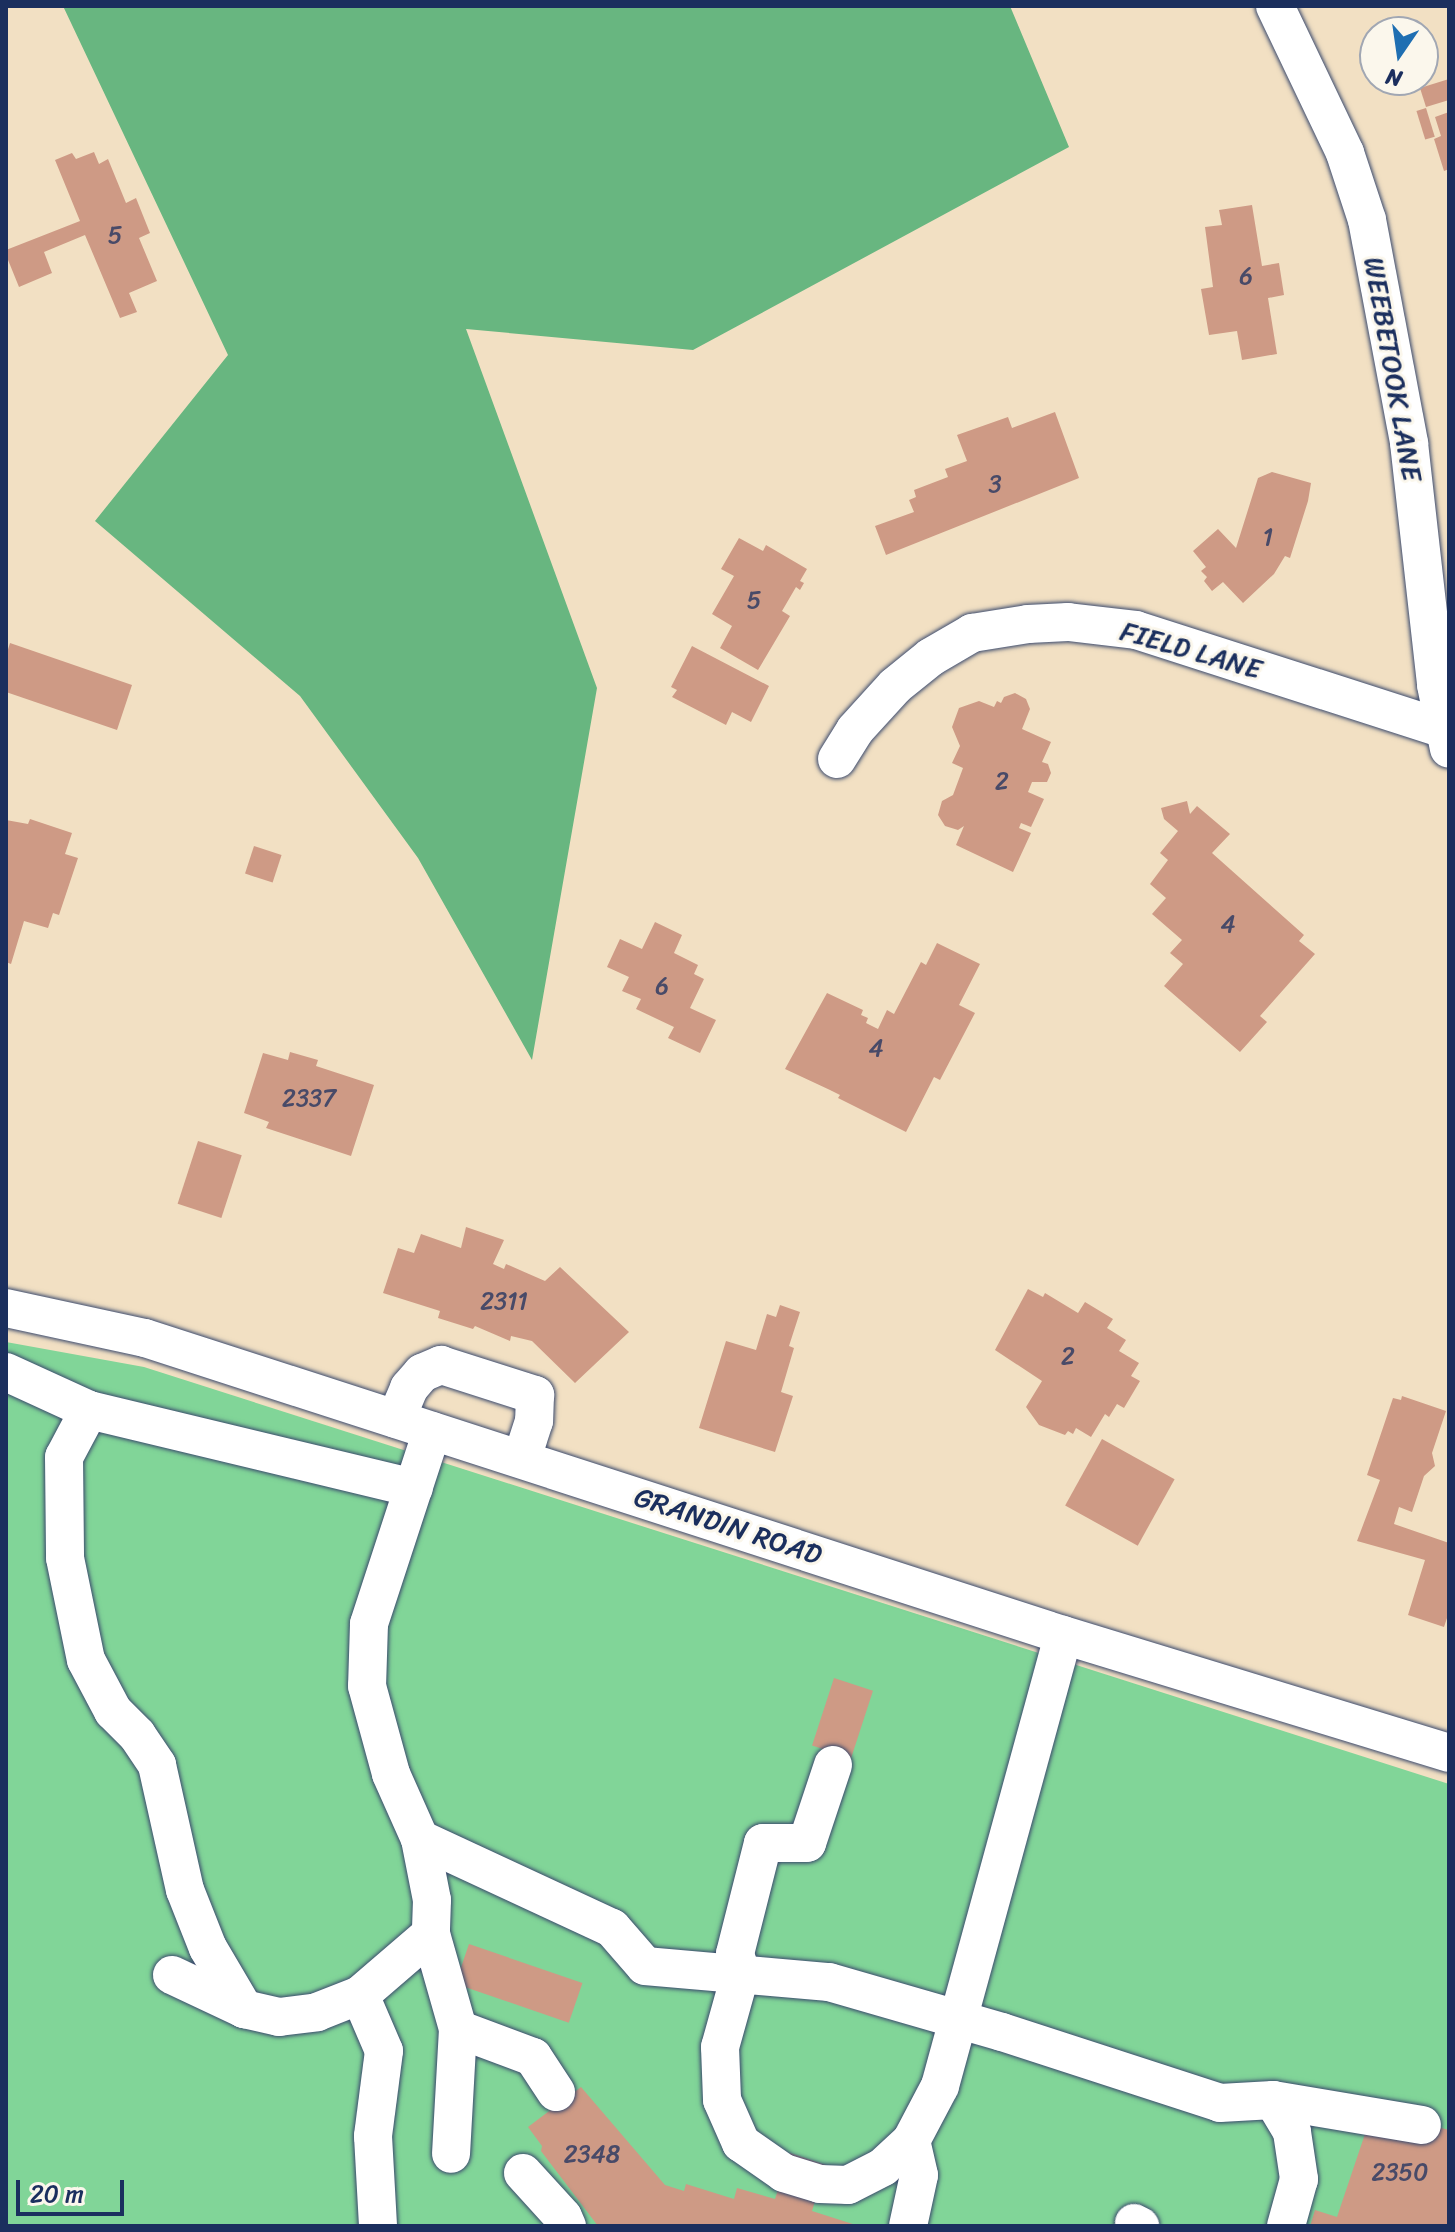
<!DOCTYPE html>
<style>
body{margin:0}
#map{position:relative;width:1455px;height:2232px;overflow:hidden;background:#f2e0c3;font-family:Sriracha,sans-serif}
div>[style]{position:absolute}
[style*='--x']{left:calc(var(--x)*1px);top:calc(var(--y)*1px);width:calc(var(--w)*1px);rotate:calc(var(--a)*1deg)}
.green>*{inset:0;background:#81d598}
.forest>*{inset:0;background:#68b680}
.building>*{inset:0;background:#ce9a85;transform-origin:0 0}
.roads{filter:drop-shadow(0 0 2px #3b4a6d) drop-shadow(0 0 2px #3b4a6d)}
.minor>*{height:38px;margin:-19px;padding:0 19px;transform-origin:19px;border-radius:19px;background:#fff}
span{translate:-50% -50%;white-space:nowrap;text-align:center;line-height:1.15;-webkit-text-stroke:6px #fbf7ec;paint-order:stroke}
.number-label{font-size:24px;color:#484a68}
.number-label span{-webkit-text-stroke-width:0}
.street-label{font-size:28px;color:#1b2f5e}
.frame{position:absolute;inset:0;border:8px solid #1b2f5e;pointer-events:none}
.north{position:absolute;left:1359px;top:16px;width:80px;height:80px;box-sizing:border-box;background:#fbf7ec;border:2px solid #a1a7b3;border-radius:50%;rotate:193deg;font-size:22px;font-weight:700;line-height:32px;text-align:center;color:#1b2f5e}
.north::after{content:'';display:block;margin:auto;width:28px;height:36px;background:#1f6fb2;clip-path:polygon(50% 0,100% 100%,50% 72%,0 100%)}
.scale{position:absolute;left:16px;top:2180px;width:108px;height:36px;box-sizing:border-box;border:4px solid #1b2f5e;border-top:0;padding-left:10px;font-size:24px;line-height:28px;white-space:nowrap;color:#1b2f5e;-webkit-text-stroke:6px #fbf7ec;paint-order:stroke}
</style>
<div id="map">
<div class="green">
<div style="clip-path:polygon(6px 1342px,144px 1367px,1449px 1784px,1449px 2226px,6px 2226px)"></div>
</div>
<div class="forest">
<div style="clip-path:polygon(63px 6px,1010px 6px,1069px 147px,693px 350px,466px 329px,597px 688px,532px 1060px,418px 858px,300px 696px,95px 521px,228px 355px)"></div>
</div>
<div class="building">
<div style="clip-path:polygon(1449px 79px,1449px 100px,1426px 107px,1420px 88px)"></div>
<div style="left:1426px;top:108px;width:30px;height:10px;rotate:73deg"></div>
<div style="clip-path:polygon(1449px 112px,1449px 169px,1444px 171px,1434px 139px,1441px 136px,1435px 117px)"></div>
<div style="clip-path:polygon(94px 152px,99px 164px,108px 159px,126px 203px,136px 198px,150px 233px,139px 238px,157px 281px,129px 293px,137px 312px,120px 318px,85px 235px,44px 252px,52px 273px,19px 287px,6px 255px,6px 250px,80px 221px,55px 160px,72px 153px,76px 159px)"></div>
<div style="clip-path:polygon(1252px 205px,1262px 266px,1279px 263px,1284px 295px,1268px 298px,1277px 354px,1242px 360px,1237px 331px,1209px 335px,1201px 289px,1213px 287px,1205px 227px,1222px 225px,1219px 210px)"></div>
<div style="clip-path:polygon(1055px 412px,1079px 478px,886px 555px,875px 526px,914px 512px,909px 500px,916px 497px,914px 490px,948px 477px,945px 469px,967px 461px,957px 435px,1008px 417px,1012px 428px)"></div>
<div style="clip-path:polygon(1272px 472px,1311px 483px,1308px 501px,1290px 558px,1285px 556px,1274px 574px,1243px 603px,1223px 582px,1212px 591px,1204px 581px,1207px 577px,1201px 571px,1206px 567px,1193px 551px,1218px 529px,1236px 548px,1258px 478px)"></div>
<div style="clip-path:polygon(739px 538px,763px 551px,766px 545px,807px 569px,800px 581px,804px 583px,800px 590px,796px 587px,782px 611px,790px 616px,758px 670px,720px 648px,732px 626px,712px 614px,734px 576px,721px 569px)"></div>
<div style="clip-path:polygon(10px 643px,132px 685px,117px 730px,6px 692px,6px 656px)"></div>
<div style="clip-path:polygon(692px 646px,769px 686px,751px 722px,732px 712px,726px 725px,672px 697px,677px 690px,671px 687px)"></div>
<div style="clip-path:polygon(1015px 693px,1026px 699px,1030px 709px,1022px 729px,1051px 742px,1042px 762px,1048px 764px,1051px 773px,1047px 782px,1032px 782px,1028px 792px,1044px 799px,1031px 827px,1021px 823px,1019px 828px,1031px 833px,1013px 872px,956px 845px,964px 826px,958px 830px,945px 826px,938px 815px,942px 801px,953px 795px,963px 768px,952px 763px,960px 746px,952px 727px,959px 708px,979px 701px,994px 707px,997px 701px,1001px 703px,1004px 697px)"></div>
<div style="clip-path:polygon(1187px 801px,1190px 814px,1197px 806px,1230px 834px,1212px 853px,1304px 935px,1299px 941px,1315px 954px,1260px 1016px,1267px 1022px,1240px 1052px,1164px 986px,1183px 964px,1170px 953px,1182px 940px,1152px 914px,1166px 898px,1150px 884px,1168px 860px,1160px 853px,1178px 831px,1164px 819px,1161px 808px)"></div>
<div style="clip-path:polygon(30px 819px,72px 833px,65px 854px,78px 858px,59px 915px,53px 913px,48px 928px,24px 921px,11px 964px,6px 962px,6px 820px,28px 824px)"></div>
<div style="left:254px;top:846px;width:29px;height:29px;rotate:18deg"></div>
<div style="clip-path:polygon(655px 922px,682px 935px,674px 953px,698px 965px,694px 974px,704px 979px,690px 1008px,716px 1020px,700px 1053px,668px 1038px,674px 1027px,636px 1009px,641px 999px,622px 991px,629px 977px,607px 967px,620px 939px,642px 949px)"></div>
<div style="clip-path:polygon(937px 943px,980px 964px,959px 1005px,975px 1013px,940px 1080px,934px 1077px,906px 1132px,838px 1098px,840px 1095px,830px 1090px,785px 1069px,827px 993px,863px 1010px,861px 1015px,868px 1018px,866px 1023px,878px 1029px,887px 1010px,894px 1014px,921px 962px,926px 965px)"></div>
<div style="clip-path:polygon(290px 1052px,318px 1060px,316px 1066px,374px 1085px,351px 1156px,266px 1128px,269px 1122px,244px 1113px,263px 1053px,288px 1060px)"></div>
<div style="left:198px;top:1141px;width:46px;height:66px;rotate:18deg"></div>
<div style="clip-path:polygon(466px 1227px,504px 1240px,493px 1264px,504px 1269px,506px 1264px,545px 1281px,560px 1267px,629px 1332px,575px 1383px,532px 1341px,511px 1336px,510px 1341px,475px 1326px,473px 1329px,438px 1318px,440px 1311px,383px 1293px,398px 1248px,414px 1253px,421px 1234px,461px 1248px)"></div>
<div style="clip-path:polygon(1028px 1289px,1043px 1297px,1045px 1293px,1078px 1313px,1085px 1302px,1113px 1319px,1107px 1328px,1126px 1340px,1119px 1351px,1139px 1363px,1131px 1376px,1140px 1381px,1124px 1408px,1117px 1404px,1109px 1417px,1105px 1414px,1091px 1437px,1076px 1428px,1073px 1434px,1068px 1431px,1065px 1435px,1039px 1425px,1026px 1407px,1042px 1381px,995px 1350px)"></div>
<div style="clip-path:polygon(780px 1305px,800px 1312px,789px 1346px,794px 1348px,781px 1392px,793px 1396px,775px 1452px,699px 1428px,726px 1341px,756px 1350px,767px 1314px,776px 1317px)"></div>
<div style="clip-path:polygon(1402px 1396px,1446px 1411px,1432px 1453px,1435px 1466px,1424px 1476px,1412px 1512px,1399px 1507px,1394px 1524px,1449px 1543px,1449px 1612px,1444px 1627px,1408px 1615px,1425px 1560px,1357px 1541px,1380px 1480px,1367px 1475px,1393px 1398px,1401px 1400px)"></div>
<div style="left:1102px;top:1439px;width:83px;height:76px;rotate:29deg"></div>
<div style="left:834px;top:1678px;width:41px;height:71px;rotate:18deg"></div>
<div style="left:469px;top:1944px;width:120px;height:42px;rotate:19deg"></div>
<div style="clip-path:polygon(581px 2087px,665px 2185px,684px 2191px,686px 2184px,734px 2199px,737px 2188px,775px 2199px,790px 2153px,826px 2165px,812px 2211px,859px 2226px,598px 2226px,541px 2151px,542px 2146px,528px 2127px)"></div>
<div style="clip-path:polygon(1370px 2119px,1431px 2125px,1449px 2130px,1449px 2226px,1310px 2226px,1315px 2210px,1337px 2217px)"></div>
</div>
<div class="roads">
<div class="minor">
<div style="--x:1275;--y:6;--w:163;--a:64.5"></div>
<div style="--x:1345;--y:153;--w:71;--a:71.8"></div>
<div style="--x:1367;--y:220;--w:227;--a:79.3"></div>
<div style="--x:1409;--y:443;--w:244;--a:83.6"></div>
<div style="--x:1436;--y:685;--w:65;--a:78.5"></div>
<div style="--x:837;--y:759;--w:34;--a:-58"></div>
<div style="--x:855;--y:730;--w:59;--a:-47.7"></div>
<div style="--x:895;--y:686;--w:46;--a:-38.9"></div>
<div style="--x:931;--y:657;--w:48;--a:-30.3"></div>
<div style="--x:972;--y:633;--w:57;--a:-9.1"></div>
<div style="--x:1028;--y:624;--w:40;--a:-2.9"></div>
<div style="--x:1068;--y:622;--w:68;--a:6.7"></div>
<div style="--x:1136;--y:630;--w:324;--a:17.8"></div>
<div style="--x:6;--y:1308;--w:142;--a:12.2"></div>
<div style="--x:145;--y:1338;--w:965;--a:17.93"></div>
<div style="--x:1063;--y:1635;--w:404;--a:17"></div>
<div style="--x:6;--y:1372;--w:91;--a:24.6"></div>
<div style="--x:89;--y:1410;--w:334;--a:13.5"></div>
<div style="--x:89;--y:1410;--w:53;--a:118"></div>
<div style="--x:64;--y:1457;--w:101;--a:89.4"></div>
<div style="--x:65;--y:1558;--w:104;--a:78.4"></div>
<div style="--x:86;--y:1660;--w:58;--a:62.1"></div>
<div style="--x:113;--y:1711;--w:34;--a:45"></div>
<div style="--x:137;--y:1735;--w:36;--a:56"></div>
<div style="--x:157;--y:1765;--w:128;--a:77.4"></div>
<div style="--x:185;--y:1890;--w:62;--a:68.4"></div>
<div style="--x:208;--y:1948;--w:71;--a:59.5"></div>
<div style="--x:244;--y:2009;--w:36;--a:13"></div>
<div style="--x:279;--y:2017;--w:38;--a:-7"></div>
<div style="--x:317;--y:2012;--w:46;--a:-21.6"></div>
<div style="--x:360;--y:1995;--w:94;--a:-40.7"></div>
<div style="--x:396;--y:1419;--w:34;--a:-67"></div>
<div style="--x:409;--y:1388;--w:20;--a:-49"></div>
<div style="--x:422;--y:1373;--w:21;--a:-23"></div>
<div style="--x:441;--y:1365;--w:99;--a:17.7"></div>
<div style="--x:535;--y:1395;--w:26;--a:92"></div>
<div style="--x:534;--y:1421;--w:40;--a:108"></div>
<div style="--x:432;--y:1431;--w:203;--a:108.1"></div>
<div style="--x:369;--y:1624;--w:62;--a:91.8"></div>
<div style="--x:367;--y:1686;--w:91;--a:74.7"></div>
<div style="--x:391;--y:1774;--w:71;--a:66"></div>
<div style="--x:420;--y:1839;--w:212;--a:24.9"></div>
<div style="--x:612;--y:1928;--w:50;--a:49"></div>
<div style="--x:645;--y:1966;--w:185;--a:5"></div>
<div style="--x:829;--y:1982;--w:180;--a:16.1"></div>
<div style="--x:1002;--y:2032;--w:229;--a:18"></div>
<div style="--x:1220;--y:2103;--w:53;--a:-3.2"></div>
<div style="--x:1273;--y:2100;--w:151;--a:9.5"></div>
<div style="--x:833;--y:1765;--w:82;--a:108.4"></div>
<div style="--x:807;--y:1843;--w:44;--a:180"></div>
<div style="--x:763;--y:1843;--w:114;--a:104.2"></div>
<div style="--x:735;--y:1954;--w:19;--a:72"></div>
<div style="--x:741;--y:1972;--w:78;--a:105.6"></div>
<div style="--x:720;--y:2047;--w:53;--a:87.8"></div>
<div style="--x:722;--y:2100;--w:47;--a:66.2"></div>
<div style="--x:741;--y:2143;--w:52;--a:34.9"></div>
<div style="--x:784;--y:2173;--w:38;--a:17"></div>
<div style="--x:820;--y:2184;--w:28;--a:2"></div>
<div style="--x:848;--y:2185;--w:39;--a:-27"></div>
<div style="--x:883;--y:2167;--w:38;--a:-43"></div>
<div style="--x:911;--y:2141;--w:62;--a:-62.2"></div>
<div style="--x:940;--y:2086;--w:467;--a:-74.7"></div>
<div style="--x:420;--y:1839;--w:62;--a:78.9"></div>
<div style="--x:432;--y:1900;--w:34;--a:92"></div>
<div style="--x:431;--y:1934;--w:99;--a:74.1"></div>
<div style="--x:458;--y:2029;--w:125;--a:93.2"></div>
<div style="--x:172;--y:1975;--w:80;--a:25.3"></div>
<div style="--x:360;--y:1995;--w:61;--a:66.8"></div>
<div style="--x:384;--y:2051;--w:86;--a:97.4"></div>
<div style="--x:373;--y:2136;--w:90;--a:86.8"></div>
<div style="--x:458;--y:2029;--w:80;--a:20.5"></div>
<div style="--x:533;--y:2057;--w:42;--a:56.7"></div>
<div style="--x:1273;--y:2100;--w:37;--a:59"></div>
<div style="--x:1292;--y:2132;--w:48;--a:81.5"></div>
<div style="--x:1299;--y:2179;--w:49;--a:105.5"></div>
<div style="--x:523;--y:2173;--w:59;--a:47.7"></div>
<div style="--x:563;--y:2217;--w:10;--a:66"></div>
<div style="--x:1134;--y:2223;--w:7;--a:27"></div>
<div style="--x:908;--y:2226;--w:52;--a:-77.8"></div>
<div style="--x:919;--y:2175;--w:35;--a:-103"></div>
</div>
</div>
<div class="number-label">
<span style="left:115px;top:236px">5</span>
<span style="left:1246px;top:277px">6</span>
<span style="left:995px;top:485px">3</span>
<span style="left:1268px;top:538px">1</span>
<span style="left:754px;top:601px">5</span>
<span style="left:1002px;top:782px">2</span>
<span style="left:1228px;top:925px">4</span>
<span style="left:662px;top:987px">6</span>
<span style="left:876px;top:1049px">4</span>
<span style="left:309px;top:1099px">2337</span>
<span style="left:504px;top:1302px">2311</span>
<span style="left:1068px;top:1357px">2</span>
<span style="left:592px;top:2155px">2348</span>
<span style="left:1400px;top:2173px">2350</span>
</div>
<div class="street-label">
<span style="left:1393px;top:369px;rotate:80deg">WEEBETOOK LANE</span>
<span style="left:1191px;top:650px;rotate:16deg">FIELD LANE</span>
<span style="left:728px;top:1526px;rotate:18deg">GRANDIN ROAD</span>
</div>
<div class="frame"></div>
<div class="north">N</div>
<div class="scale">20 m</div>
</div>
